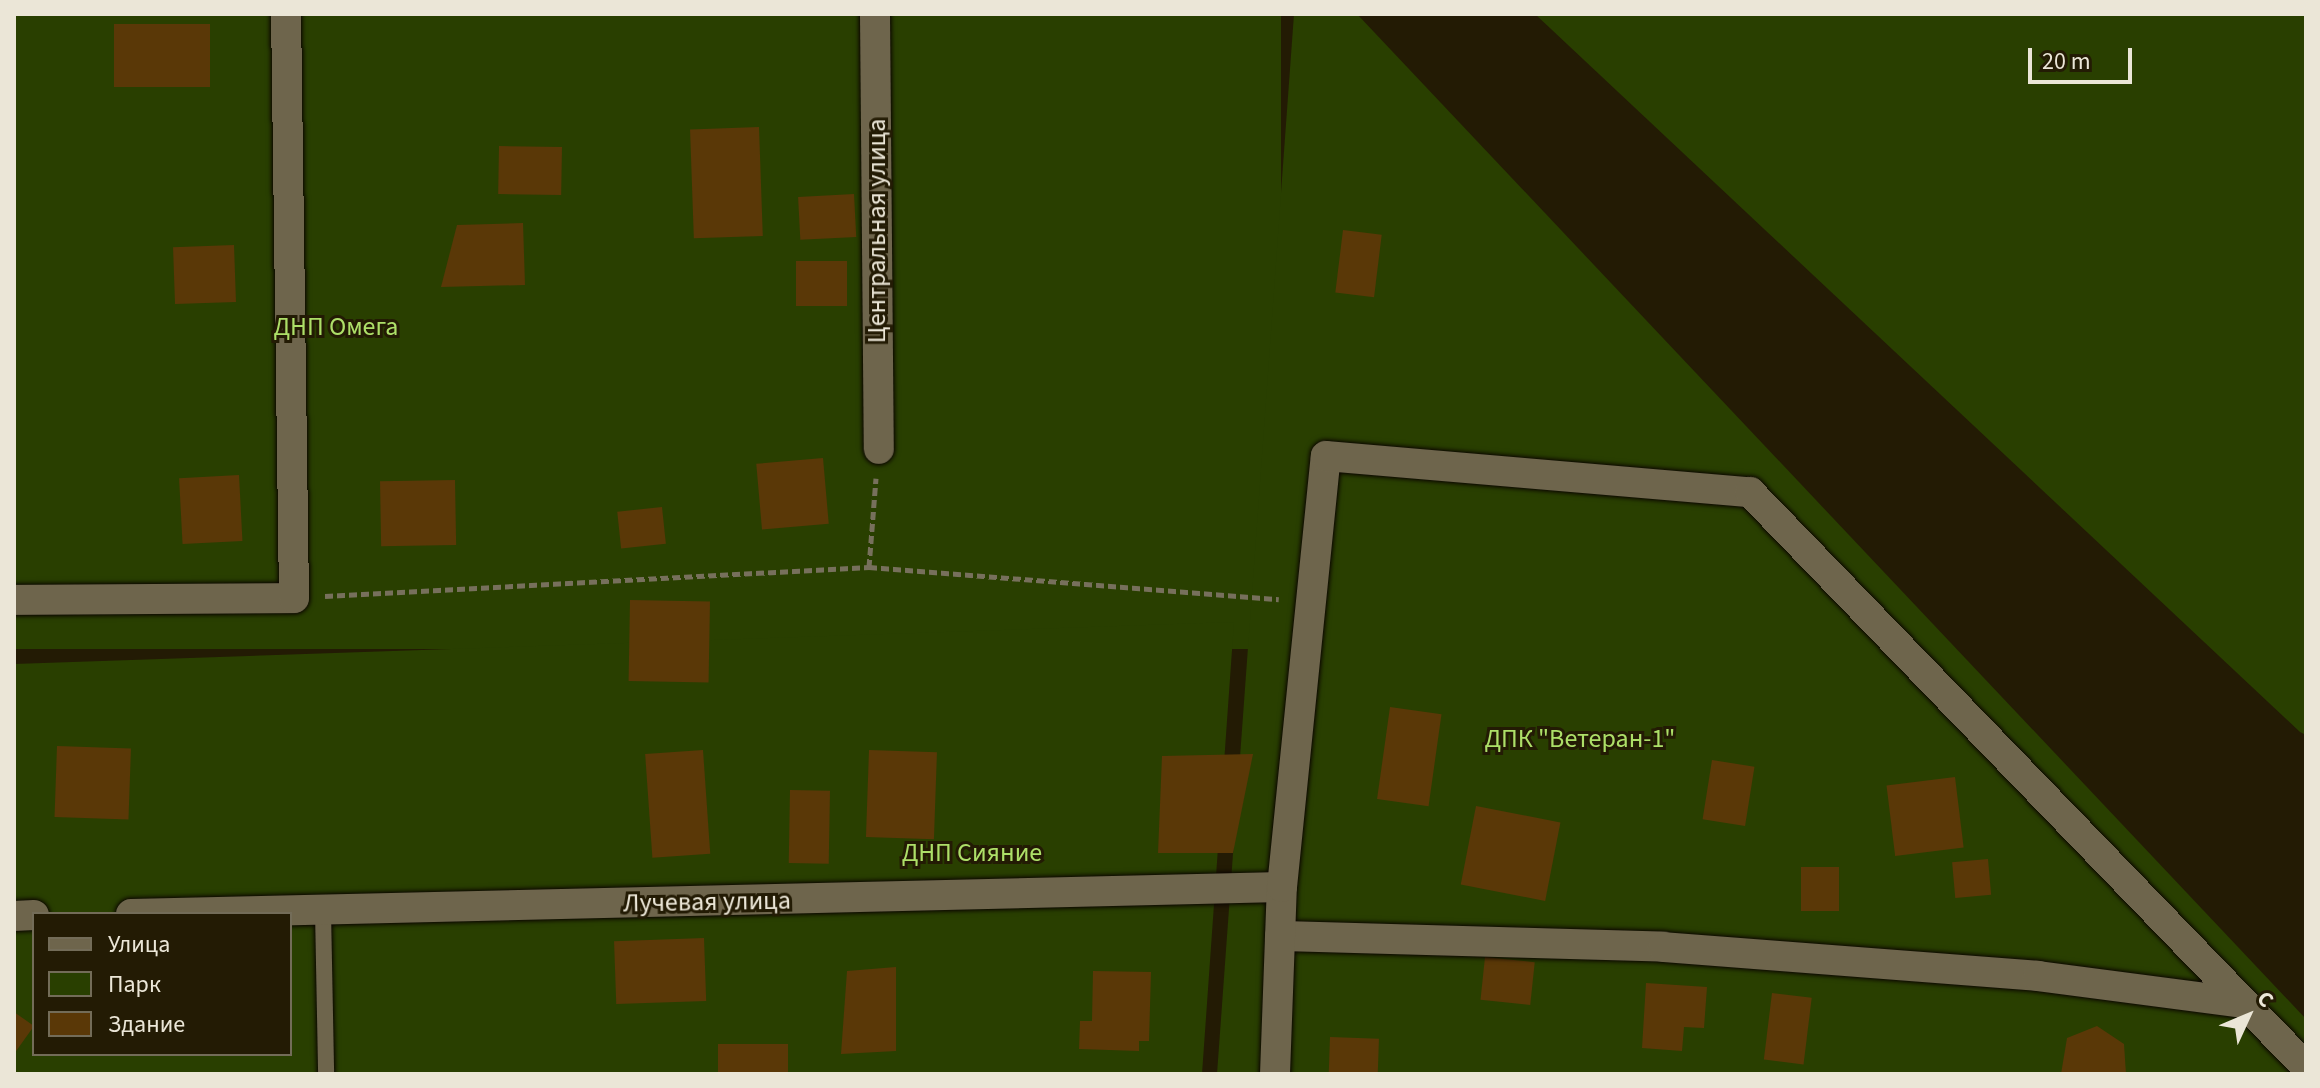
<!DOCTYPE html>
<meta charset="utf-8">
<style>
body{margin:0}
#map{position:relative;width:2320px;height:1088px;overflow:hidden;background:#231b04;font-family:"Source Sans 3",sans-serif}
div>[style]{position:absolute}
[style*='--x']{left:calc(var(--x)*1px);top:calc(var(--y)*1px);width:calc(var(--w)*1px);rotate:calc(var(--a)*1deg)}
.green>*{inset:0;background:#293f00;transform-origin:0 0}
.building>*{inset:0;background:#5a3807;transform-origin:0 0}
.path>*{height:5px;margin-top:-2.5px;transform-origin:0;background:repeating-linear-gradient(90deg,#77705c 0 8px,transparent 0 12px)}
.roads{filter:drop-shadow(0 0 2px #0c0600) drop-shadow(0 0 2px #0c0600)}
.service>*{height:16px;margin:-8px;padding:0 8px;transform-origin:8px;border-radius:8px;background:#6e654c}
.minor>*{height:30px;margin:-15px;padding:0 15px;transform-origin:15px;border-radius:15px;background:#6e654c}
span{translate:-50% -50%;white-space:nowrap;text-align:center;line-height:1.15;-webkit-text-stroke:6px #231b04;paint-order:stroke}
.street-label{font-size:26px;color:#ebe6d7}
.park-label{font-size:26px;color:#addf68}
.frame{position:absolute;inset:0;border:16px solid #ebe6d7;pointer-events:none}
.legend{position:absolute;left:32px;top:912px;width:260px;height:144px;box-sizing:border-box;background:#231b04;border:2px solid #736c58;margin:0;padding:10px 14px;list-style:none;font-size:24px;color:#ebe6d7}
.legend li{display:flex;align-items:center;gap:16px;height:40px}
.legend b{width:40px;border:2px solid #736c58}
.north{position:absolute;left:2208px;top:976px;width:80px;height:80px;-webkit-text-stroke:6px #231b04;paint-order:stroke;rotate:46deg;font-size:22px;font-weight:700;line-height:32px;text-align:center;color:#ebe6d7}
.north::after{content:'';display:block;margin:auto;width:28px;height:36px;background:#ebe6d7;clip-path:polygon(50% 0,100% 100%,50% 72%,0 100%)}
.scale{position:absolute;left:2028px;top:48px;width:104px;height:36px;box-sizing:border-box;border:4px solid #ebe6d7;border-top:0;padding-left:10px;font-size:24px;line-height:28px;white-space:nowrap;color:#ebe6d7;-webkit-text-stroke:6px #231b04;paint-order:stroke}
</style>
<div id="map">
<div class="green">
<div style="left:14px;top:14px;width:1267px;height:635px"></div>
<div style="clip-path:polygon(1294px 14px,1357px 14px,2306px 1019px,2306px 1074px,1217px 1074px)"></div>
<div style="clip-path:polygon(1535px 14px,2306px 14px,2306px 735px,2300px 732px)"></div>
<div style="clip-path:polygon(evenodd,1234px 622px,1202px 1074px,14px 1074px,14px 664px,1234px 622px,34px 914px,290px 914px,290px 1054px,34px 1054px,34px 914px)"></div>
</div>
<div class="building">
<div style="left:114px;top:24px;width:96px;height:63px"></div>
<div style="left:759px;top:127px;width:109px;height:69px;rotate:88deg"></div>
<div style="left:499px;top:146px;width:63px;height:48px;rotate:1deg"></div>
<div style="left:854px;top:194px;width:43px;height:56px;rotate:87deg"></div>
<div style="clip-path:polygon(523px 223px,525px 285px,441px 287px,457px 225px)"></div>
<div style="left:1343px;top:230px;width:39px;height:63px;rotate:7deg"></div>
<div style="left:234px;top:245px;width:57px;height:61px;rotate:88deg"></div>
<div style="left:796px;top:261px;width:51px;height:45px"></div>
<div style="left:823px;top:458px;width:66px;height:67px;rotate:85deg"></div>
<div style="left:239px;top:475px;width:66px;height:60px;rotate:87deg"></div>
<div style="left:455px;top:480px;width:65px;height:75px;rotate:89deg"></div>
<div style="left:662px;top:507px;width:37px;height:45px;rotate:84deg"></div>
<div style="left:630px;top:600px;width:80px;height:81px;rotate:1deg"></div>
<div style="left:1390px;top:707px;width:52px;height:93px;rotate:8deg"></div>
<div style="left:57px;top:746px;width:74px;height:71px;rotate:2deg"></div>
<div style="left:703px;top:750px;width:104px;height:58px;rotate:86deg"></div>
<div style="left:869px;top:750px;width:68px;height:87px;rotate:2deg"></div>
<div style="clip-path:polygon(1253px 754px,1233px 853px,1158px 853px,1162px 756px)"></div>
<div style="left:1712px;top:760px;width:43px;height:60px;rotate:9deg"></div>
<div style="left:1955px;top:777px;width:71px;height:69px;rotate:83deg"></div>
<div style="left:790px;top:790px;width:40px;height:73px;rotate:1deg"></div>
<div style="left:1476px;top:806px;width:86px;height:80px;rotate:11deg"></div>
<div style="left:1988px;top:859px;width:36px;height:36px;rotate:85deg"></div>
<div style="left:1801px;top:867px;width:38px;height:44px"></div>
<div style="left:704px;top:938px;width:63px;height:90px;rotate:88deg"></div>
<div style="left:1485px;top:957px;width:50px;height:43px;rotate:6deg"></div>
<div style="clip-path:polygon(896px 967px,896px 1051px,841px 1054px,847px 971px)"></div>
<div style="clip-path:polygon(1093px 971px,1151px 972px,1149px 1041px,1139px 1041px,1139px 1051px,1079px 1049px,1080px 1021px,1092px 1021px)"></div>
<div style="clip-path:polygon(1646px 983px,1707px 987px,1704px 1028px,1684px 1027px,1682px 1051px,1642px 1048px)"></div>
<div style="left:1772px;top:993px;width:40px;height:67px;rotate:7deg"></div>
<div style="clip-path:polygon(14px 1012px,34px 1026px,14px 1054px)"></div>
<div style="clip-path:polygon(2097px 1026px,2124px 1044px,2126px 1074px,2061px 1074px,2067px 1038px)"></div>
<div style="left:1330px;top:1037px;width:49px;height:37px;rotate:2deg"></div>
<div style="left:718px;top:1044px;width:70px;height:30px"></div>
</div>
<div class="path">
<div style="--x:869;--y:567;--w:411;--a:4.5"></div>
<div style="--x:325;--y:596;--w:545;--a:-3.05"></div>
<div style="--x:869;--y:567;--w:89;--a:-85.5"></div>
</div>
<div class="roads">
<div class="service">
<div style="--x:323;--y:911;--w:163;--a:88.9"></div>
</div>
<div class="minor">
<div style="--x:875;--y:14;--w:435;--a:89.5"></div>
<div style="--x:14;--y:600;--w:280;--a:-0.4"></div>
<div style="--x:294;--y:598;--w:584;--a:-90.78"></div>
<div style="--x:131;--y:914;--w:1151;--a:-1.34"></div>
<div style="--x:14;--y:916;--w:20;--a:-3"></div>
<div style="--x:1280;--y:936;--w:383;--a:1.6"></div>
<div style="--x:1663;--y:947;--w:376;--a:4.4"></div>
<div style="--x:2038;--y:976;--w:207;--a:7.5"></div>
<div style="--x:1275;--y:1074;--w:187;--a:-87.9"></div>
<div style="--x:1282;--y:887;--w:433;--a:-84.2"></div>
<div style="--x:1326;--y:456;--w:426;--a:4.9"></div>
<div style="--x:1750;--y:492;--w:800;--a:45.96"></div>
</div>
</div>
<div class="street-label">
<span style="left:877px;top:231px;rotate:-90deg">Центральная улица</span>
<span style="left:707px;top:902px;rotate:-1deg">Лучевая улица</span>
</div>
<div class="park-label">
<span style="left:336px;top:327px">ДНП Омега</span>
<span style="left:1580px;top:739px">ДПК "Ветеран-1"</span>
<span style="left:972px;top:853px">ДНП Сияние</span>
</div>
<div class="frame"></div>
<ul class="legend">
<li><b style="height:10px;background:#6e654c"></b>Улица</li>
<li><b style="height:22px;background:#293f00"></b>Парк</li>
<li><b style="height:22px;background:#5a3807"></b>Здание</li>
</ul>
<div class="north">С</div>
<div class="scale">20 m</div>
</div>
